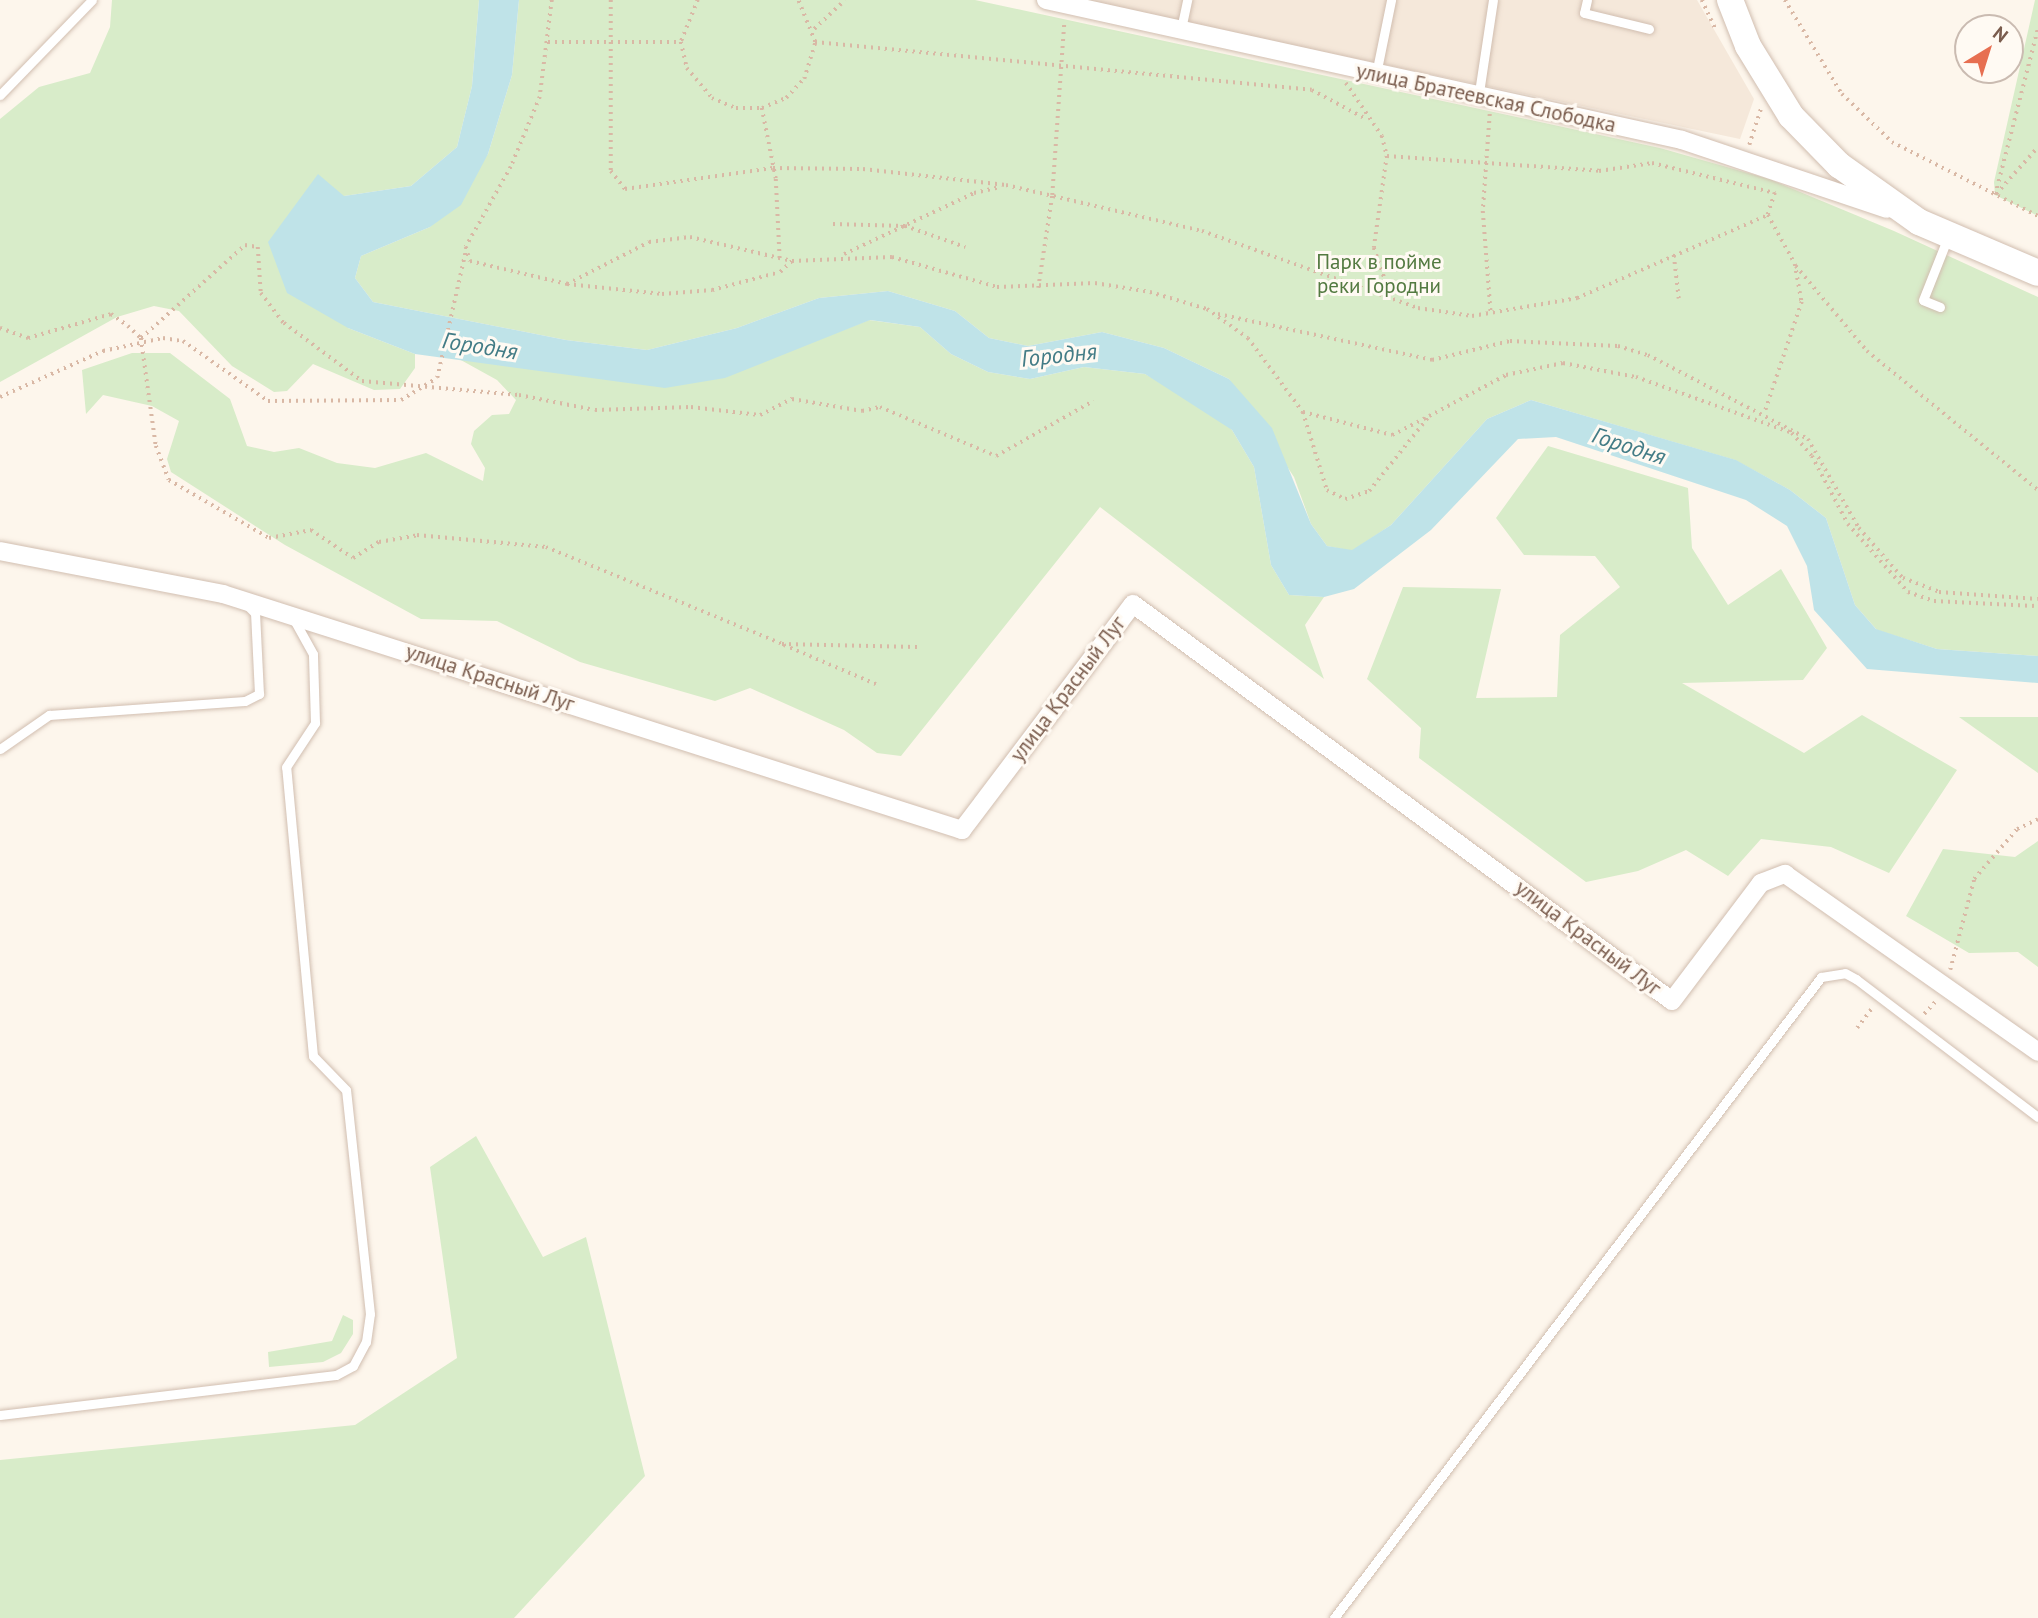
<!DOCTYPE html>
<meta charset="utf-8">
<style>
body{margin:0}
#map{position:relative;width:2038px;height:1618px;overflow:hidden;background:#fdf6ec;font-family:"PT Sans",sans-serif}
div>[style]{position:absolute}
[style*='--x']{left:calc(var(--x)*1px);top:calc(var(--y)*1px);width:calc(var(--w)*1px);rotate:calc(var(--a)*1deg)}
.residential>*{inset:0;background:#f5e8da}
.green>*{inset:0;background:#d8ecc9}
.water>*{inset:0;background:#bfe3e8}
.path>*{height:3.5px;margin-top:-1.75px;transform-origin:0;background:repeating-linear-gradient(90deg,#d9b8a5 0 2px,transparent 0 7px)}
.roads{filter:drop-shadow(0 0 2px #d1beb0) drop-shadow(0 0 2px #d1beb0)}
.lane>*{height:9px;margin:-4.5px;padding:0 4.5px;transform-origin:4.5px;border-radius:4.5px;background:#fff}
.street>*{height:18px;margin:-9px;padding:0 9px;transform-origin:9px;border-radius:9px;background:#fff}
.secondary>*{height:26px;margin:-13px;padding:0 13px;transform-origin:13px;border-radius:13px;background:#fff}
span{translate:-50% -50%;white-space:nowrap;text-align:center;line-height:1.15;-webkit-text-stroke:6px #fffaf3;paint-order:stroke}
.street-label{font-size:21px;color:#7a5c4d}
.park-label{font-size:21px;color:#537a41}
.water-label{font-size:23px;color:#437c86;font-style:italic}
.north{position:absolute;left:1954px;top:14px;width:70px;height:70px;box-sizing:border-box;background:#fffaf3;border:2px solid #cabbb1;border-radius:50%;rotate:38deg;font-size:19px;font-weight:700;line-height:28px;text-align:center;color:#7a5c4d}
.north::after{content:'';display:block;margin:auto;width:24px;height:32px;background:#e76f51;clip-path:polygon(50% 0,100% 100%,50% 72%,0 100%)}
</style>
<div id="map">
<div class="residential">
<div style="clip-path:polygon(1077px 0,1697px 0,1754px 99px,1740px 139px)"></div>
</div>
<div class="green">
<div style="clip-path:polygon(112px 0,479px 0,472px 86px,457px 147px,411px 186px,344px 196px,348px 328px,415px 354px,415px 368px,400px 389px,374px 390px,313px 364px,287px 391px,274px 392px,232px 366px,179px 311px,154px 306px,117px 317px,0 382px,0 119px,39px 87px,90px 73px,110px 27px)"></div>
<div style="clip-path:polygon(519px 0,975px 0,1660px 148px,1769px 179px,1894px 231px,2038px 297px,2038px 656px,1937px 649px,1877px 630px,1855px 605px,1826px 518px,1790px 490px,1735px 460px,1531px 400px,1487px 419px,1391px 525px,1352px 551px,1327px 546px,1311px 524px,1294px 477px,1229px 379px,1164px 348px,1102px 332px,1028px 346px,989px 338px,955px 311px,888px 291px,819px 298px,737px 328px,647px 350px,566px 340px,373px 302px,355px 278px,361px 256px,430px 227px,488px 154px,512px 75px)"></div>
<div style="clip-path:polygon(2035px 0,2038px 0,2038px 216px,1995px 195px,1994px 182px)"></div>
<div style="clip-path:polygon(869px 320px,920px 327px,951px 354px,988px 372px,1030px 379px,1084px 367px,1145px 374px,1207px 408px,1232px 430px,1254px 467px,1271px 565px,1289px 595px,1324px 597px,1305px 625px,1324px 679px,1100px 507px,901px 756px,877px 753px,844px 730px,750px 688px,715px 701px,580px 662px,497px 621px,421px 619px,285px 545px,171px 472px,167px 459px,179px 421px,152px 406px,103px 395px,86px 414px,82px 370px,132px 353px,170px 353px,230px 399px,247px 446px,274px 452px,299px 448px,337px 463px,375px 468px,426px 453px,483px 481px,485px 468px,471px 444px,474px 431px,492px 415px,509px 414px,516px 400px,497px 380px,459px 359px,557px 372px,802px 346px)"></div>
<div style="clip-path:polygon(1548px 446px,1688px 488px,1692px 548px,1728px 605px,1781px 569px,1827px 648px,1803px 680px,1682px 683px,1804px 753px,1862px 715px,1957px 770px,1889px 873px,1831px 847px,1761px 839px,1728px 876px,1686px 850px,1638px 871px,1586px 882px,1419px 758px,1421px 728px,1367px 679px,1403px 587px,1501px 589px,1476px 698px,1557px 697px,1560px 635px,1620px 587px,1595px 556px,1524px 555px,1496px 518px)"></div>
<div style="clip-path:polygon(1959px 717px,2038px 717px,2038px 773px)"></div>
<div style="clip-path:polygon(2038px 841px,2038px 967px,2018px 952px,1969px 953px,1906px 916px,1943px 849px,2015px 857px)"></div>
<div style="clip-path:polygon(476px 1136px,543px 1257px,586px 1237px,645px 1476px,514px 1618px,0 1618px,0 1460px,355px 1425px,457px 1358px,430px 1167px)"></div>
<div style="clip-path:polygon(343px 1315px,353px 1320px,353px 1334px,341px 1353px,323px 1362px,269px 1367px,268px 1352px,332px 1341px)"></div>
</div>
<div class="water">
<div style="clip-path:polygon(479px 0,519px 0,512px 75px,488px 154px,461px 205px,430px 227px,361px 256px,355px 278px,373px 302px,566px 340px,647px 350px,737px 328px,819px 298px,888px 291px,955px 311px,989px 338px,1028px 346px,1102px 332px,1164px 348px,1229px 379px,1272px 428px,1311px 524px,1327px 546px,1352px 550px,1391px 525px,1487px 419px,1531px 400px,1736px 460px,1790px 490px,1826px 518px,1855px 605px,1876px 629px,1937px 649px,2038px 656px,2038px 683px,1867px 669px,1814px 610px,1807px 566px,1787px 526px,1746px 500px,1556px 437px,1518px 439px,1431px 530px,1354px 589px,1324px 597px,1289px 595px,1271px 565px,1254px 467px,1232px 430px,1145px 374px,1084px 367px,1030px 379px,988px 372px,951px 354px,920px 327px,870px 320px,725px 378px,665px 388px,415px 354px,348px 328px,287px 293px,268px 242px,318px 174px,344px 196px,411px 186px,457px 147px,472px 86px)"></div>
</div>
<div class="path">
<div style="--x:552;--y:0;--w:98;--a:97.1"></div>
<div style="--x:540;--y:97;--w:76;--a:112.5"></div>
<div style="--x:511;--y:167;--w:92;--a:119.4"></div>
<div style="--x:466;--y:247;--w:15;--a:74"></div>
<div style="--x:470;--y:261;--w:100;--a:13.3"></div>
<div style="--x:567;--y:284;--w:96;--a:6"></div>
<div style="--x:662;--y:294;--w:50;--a:-4.6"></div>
<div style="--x:712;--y:290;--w:70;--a:-14.8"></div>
<div style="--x:780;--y:272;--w:16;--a:-43"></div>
<div style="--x:611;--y:0;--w:171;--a:90"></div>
<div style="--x:611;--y:171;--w:23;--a:52"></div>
<div style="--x:625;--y:189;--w:149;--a:-8.1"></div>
<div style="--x:773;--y:168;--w:90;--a:0.6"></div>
<div style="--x:863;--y:169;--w:144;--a:6.4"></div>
<div style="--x:1006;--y:185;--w:201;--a:13.2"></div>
<div style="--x:1202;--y:231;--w:229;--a:19.6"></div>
<div style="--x:1418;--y:308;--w:55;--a:8.4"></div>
<div style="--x:1472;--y:316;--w:107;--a:-9.7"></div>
<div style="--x:1577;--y:298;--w:208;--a:-23.5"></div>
<div style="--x:698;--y:0;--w:45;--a:112"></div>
<div style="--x:681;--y:42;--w:27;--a:77"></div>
<div style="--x:687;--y:68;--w:39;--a:50"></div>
<div style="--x:712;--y:98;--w:26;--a:23"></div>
<div style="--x:736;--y:108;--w:26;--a:0"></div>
<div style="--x:762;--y:108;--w:26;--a:-23"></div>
<div style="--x:786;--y:98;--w:26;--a:-47"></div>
<div style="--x:804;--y:79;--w:39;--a:-73"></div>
<div style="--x:815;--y:42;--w:45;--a:-112"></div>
<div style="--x:1702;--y:0;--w:33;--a:65"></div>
<div style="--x:1785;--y:0;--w:110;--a:58.8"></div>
<div style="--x:1842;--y:94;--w:69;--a:43.8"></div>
<div style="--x:1892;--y:142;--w:164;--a:26.9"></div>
<div style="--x:814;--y:29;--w:42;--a:-43.1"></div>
<div style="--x:548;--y:42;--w:133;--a:0"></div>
<div style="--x:815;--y:42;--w:499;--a:5.5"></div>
<div style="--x:1312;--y:90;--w:61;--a:28.2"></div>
<div style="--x:1346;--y:83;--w:64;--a:55.8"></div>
<div style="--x:1382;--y:136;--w:21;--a:76"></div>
<div style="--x:1387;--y:156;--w:93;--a:98"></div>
<div style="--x:1374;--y:248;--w:52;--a:70.9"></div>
<div style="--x:762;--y:108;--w:72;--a:78.8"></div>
<div style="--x:776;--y:179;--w:81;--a:87.2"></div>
<div style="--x:1490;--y:114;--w:97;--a:94.1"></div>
<div style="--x:1483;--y:211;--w:103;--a:85.6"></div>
<div style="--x:1749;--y:145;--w:38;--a:-72"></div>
<div style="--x:1387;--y:156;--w:213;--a:4"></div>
<div style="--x:1599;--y:171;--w:54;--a:-8.6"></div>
<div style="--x:1652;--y:163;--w:127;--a:13.7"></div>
<div style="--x:1775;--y:193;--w:23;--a:108"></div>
<div style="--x:1768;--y:215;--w:56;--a:61.1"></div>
<div style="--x:1795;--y:264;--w:39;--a:80"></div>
<div style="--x:1802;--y:302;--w:116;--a:108.6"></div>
<div style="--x:1996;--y:194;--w:63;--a:-48.2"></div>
<div style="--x:1995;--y:195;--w:172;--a:-75.6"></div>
<div style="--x:833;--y:224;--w:72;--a:1.6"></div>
<div style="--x:905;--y:226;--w:64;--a:19.3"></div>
<div style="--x:844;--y:254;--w:144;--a:-25.1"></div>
<div style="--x:974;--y:193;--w:28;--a:-13"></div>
<div style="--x:1674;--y:255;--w:44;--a:83.5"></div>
<div style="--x:1796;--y:266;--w:111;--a:50.1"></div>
<div style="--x:1867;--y:351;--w:220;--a:39.1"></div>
<div style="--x:567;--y:284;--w:92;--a:-27.1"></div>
<div style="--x:649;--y:242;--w:41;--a:-7"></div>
<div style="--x:690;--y:237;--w:105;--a:13.2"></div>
<div style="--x:792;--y:261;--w:100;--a:-2.3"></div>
<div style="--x:892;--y:257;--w:109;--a:15.9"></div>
<div style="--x:997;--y:287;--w:98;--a:-2.3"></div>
<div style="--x:1095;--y:283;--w:56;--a:9.3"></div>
<div style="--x:1150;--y:292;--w:59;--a:16.6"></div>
<div style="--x:1207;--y:309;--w:50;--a:35.3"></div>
<div style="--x:1248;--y:338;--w:92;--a:53.4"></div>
<div style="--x:1303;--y:412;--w:82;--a:72.9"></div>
<div style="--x:1327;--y:490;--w:20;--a:27"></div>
<div style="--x:1345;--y:499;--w:25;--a:-18"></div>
<div style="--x:1369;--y:491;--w:96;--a:-51.3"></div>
<div style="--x:1429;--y:416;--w:87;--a:-28"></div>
<div style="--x:1506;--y:375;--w:58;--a:-11.9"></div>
<div style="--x:1563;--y:363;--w:74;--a:10.9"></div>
<div style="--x:1636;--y:377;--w:166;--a:19.7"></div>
<div style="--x:1792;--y:433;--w:30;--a:49"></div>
<div style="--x:1812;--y:456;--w:77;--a:62.1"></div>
<div style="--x:1848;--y:524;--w:91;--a:48.6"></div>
<div style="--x:1908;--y:592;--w:28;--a:19"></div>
<div style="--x:1934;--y:601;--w:104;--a:2.8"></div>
<div style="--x:1038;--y:288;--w:94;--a:-81.4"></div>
<div style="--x:1052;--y:195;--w:173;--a:-86"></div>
<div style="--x:1218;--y:314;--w:219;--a:12.1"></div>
<div style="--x:1432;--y:360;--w:80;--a:-13.7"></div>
<div style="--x:1510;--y:341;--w:108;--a:2.7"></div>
<div style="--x:1618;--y:346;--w:31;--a:17"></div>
<div style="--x:1648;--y:355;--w:181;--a:27.7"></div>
<div style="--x:1808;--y:439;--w:103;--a:60.2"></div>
<div style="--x:1859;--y:528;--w:67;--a:48.7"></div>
<div style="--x:1903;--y:578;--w:39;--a:21"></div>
<div style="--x:1939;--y:592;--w:99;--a:4"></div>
<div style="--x:0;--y:328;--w:30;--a:20"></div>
<div style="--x:28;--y:338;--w:86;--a:-16.1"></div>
<div style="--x:111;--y:314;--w:21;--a:35"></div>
<div style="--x:128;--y:326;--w:18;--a:43"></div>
<div style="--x:141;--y:338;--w:109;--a:82.1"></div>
<div style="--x:156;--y:446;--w:36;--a:69"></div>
<div style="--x:169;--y:480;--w:116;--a:30.1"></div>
<div style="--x:269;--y:538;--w:43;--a:-10.8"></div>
<div style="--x:311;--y:530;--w:50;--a:33.7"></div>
<div style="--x:353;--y:558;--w:31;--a:-32"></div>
<div style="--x:379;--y:542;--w:39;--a:-10"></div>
<div style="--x:417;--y:535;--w:130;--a:5.3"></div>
<div style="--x:546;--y:547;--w:255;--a:22.3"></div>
<div style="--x:782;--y:644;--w:135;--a:1.3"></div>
<div style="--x:141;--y:338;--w:140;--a:-41.8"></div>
<div style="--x:245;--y:245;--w:13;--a:9"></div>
<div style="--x:258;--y:247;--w:46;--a:86.3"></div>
<div style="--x:261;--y:293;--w:38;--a:53"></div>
<div style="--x:284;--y:323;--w:97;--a:36.6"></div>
<div style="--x:362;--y:381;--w:158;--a:5.1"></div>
<div style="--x:519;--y:395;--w:77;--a:11.2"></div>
<div style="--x:595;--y:410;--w:96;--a:-1.8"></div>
<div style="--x:691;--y:407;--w:69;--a:6.6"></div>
<div style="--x:760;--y:415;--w:36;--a:-27"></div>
<div style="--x:792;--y:399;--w:71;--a:9.7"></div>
<div style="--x:862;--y:411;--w:18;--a:-13"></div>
<div style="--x:880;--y:407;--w:126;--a:22.9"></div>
<div style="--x:996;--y:456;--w:112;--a:-29.6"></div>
<div style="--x:0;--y:397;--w:113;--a:-24.1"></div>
<div style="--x:103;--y:351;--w:61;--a:-12.2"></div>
<div style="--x:163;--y:338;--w:20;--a:9"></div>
<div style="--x:183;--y:341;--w:104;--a:35.2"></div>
<div style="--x:268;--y:401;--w:133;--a:-0.4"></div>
<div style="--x:401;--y:400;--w:42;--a:-31.4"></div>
<div style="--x:437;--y:378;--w:132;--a:-77.3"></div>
<div style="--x:1303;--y:412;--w:92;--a:14.5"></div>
<div style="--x:1392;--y:435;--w:38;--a:-27"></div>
<div style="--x:784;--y:645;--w:100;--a:23"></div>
<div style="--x:1950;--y:970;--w:94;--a:-75.2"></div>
<div style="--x:1974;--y:879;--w:66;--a:-49.3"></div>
<div style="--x:2017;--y:829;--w:23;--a:-25"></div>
<div style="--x:1924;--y:1014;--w:16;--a:-47"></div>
<div style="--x:1857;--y:1028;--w:25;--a:-53"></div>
</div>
<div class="roads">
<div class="lane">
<div style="--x:1587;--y:0;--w:13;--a:103"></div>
<div style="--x:1584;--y:13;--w:67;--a:13.8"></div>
<div style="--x:1181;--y:29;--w:30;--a:-78"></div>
<div style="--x:1376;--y:74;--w:76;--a:-78.5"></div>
<div style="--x:0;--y:95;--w:132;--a:-45.9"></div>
<div style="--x:1478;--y:99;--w:100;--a:-81.4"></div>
<div style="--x:1940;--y:307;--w:18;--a:-158"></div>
<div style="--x:1923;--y:300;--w:68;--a:-68.4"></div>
<div style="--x:0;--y:749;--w:60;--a:-34.8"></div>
<div style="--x:49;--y:715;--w:196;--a:-4.1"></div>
<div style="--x:245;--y:701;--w:16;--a:-27"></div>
<div style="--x:259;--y:694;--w:81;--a:-92.8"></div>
<div style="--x:255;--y:613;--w:11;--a:-135"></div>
<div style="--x:0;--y:1415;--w:338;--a:-6.8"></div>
<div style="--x:336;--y:1375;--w:19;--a:-28"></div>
<div style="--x:353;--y:1366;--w:27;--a:-62"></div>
<div style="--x:366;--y:1342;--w:28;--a:-82"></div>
<div style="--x:370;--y:1314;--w:225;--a:-96.1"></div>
<div style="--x:346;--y:1090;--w:47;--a:-134.1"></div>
<div style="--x:313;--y:1056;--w:290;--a:-95.3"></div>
<div style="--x:286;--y:767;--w:53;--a:-56.6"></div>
<div style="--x:315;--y:723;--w:69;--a:-91.7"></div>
<div style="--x:313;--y:654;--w:38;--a:-119"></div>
<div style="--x:1334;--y:1618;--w:805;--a:-52.77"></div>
<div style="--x:1821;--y:977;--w:24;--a:-9"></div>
<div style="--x:1845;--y:973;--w:13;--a:29"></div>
<div style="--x:1856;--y:979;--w:228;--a:37.2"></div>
</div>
<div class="street">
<div style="--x:1046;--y:0;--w:651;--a:12.41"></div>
<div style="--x:1682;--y:140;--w:216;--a:18.6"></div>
<div style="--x:0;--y:551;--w:227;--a:10.9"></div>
<div style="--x:223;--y:594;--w:776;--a:17.71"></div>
<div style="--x:962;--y:830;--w:283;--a:-52.9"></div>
<div style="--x:1133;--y:604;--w:669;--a:36.37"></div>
<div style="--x:1672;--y:1001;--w:148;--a:-53"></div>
<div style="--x:1761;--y:883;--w:26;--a:-21"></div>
<div style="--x:1785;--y:874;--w:309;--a:35.1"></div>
</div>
<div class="secondary">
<div style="--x:1730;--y:0;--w:49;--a:68.6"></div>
<div style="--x:1748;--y:46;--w:82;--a:58.4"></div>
<div style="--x:1791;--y:116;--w:69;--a:45.6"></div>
<div style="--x:1839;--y:165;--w:98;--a:35.5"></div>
<div style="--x:1919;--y:222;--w:129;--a:23.2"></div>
</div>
</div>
<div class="street-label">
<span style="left:1486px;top:98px;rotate:12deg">улица Братеевская Слободка</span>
<span style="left:490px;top:678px;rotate:18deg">улица Красный Луг</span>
<span style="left:1068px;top:689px;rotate:-53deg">улица Красный Луг</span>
<span style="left:1588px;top:938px;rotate:37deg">улица Красный Луг</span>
</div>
<div class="park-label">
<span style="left:1379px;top:274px">Парк в пойме<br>реки Городни</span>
</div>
<div class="water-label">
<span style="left:480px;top:346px;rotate:9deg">Городня</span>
<span style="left:1059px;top:355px;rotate:-6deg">Городня</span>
<span style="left:1629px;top:446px;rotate:18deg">Городня</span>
</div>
<div class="north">N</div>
</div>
